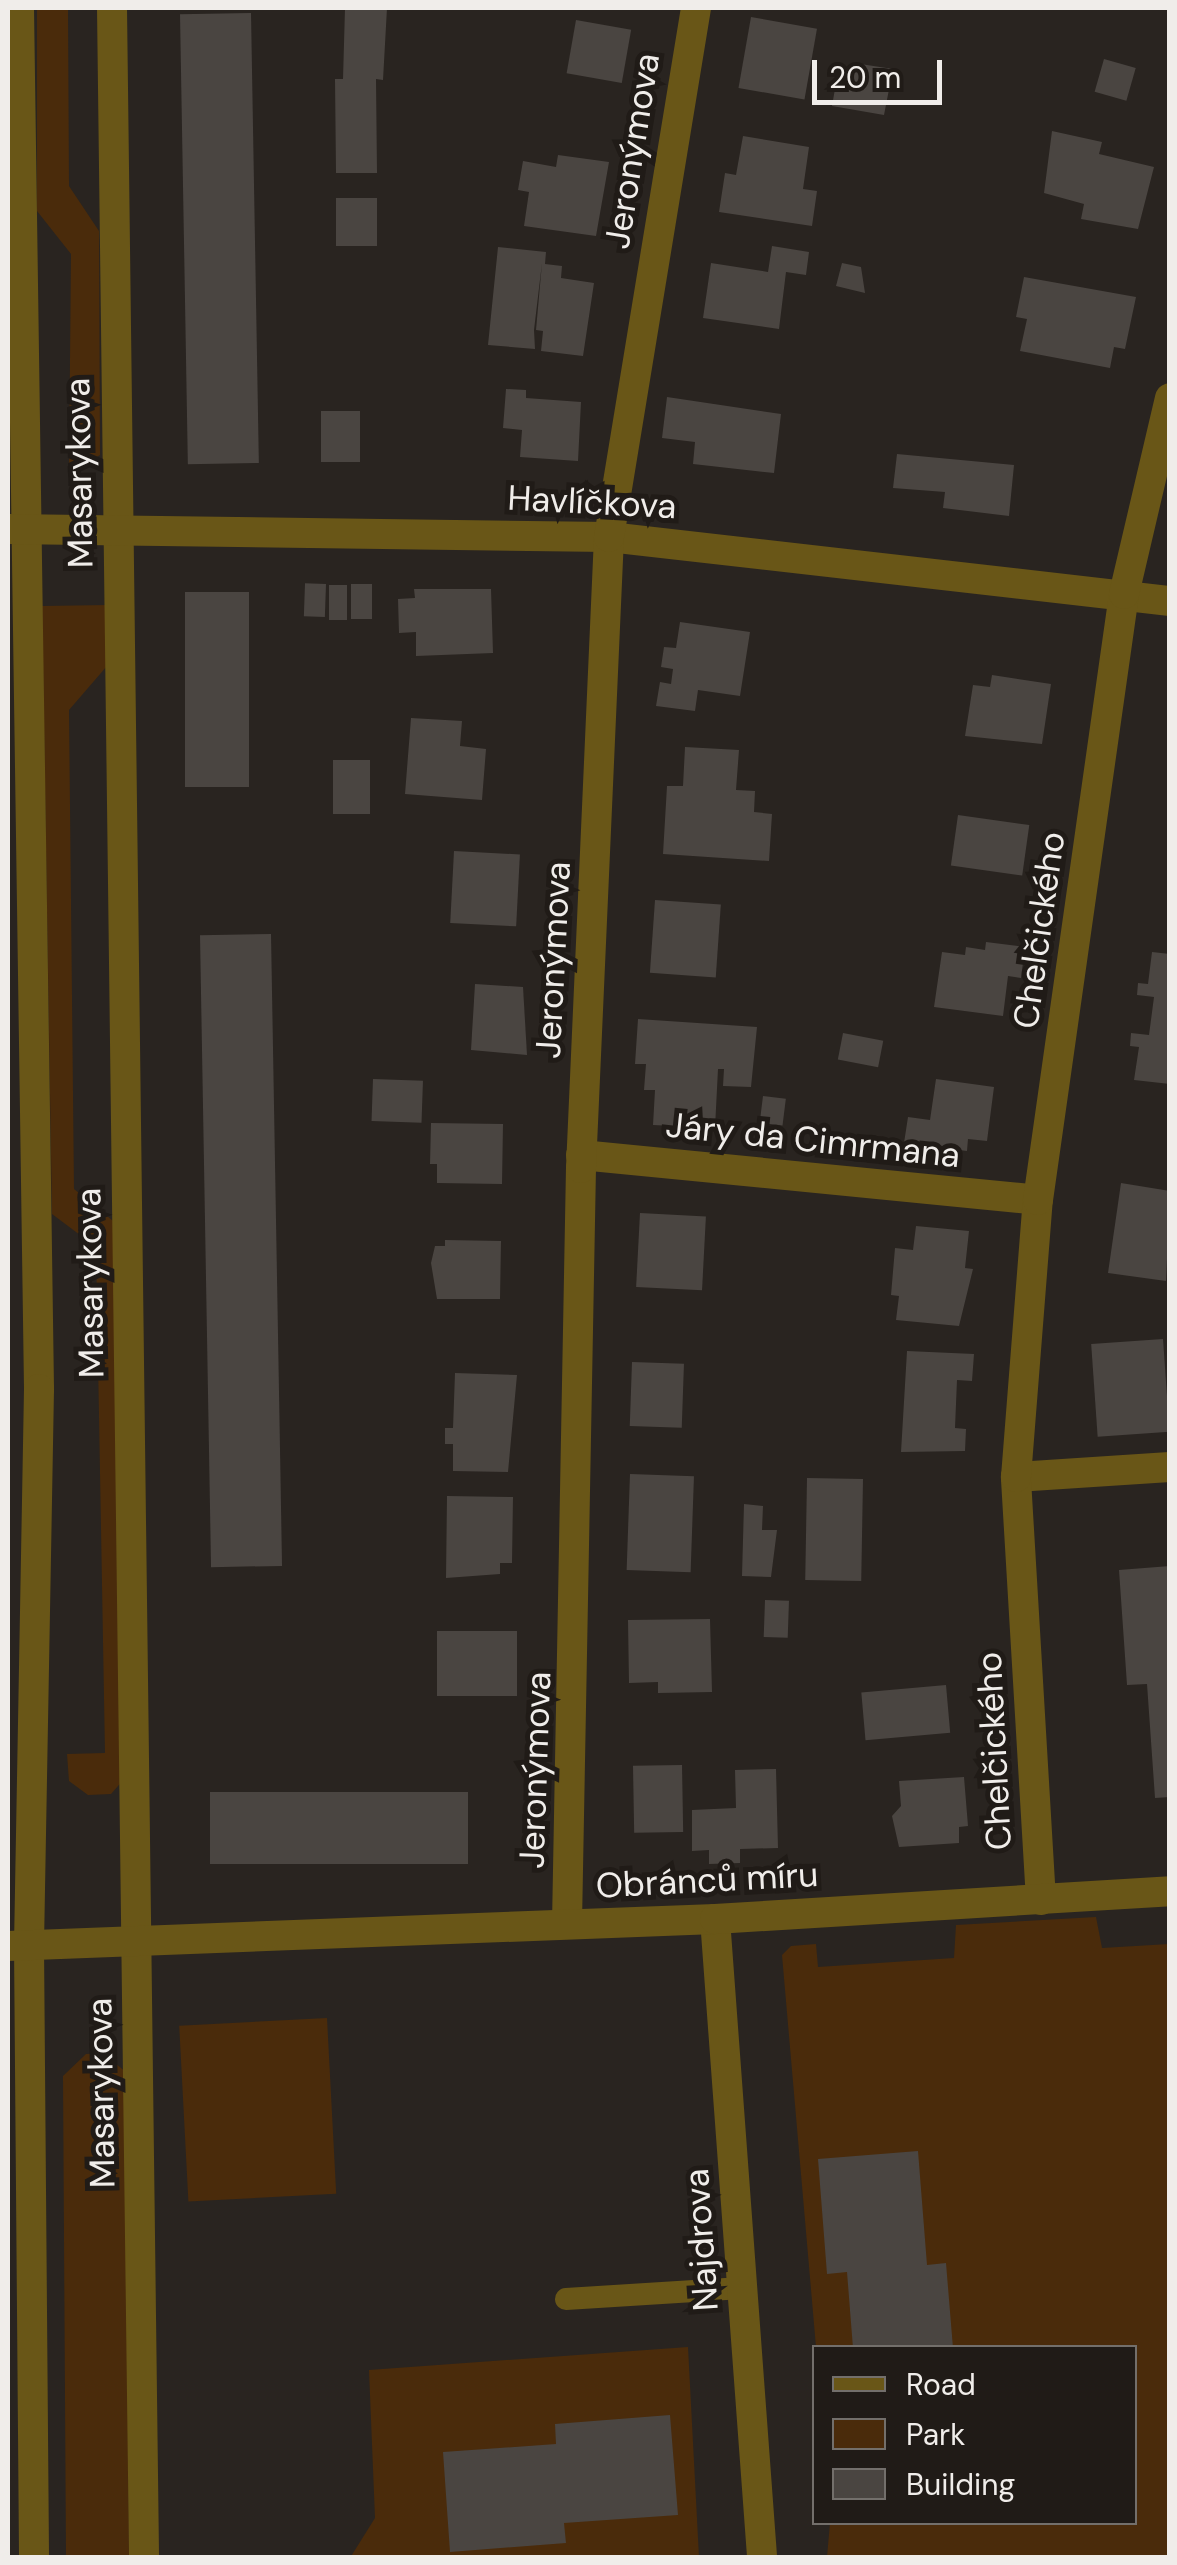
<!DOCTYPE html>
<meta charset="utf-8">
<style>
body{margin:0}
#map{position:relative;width:1177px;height:2565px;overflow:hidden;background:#292420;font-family:"DM Sans",sans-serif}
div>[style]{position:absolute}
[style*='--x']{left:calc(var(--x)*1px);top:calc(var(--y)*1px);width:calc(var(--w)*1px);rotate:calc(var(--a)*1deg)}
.green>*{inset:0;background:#4a2b0b;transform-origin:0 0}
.building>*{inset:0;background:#4a4541;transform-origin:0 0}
.service>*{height:22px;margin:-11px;padding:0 11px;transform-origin:11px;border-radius:11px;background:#695617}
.minor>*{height:30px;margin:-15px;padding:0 15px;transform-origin:15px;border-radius:15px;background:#695617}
span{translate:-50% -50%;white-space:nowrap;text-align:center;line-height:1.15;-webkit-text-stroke:10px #201b17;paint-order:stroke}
.street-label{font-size:35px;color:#f0edea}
.frame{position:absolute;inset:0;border:10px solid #f0edea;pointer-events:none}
.legend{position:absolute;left:812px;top:2345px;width:325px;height:180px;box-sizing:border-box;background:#201b17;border:2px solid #736f6b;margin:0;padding:12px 18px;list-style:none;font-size:30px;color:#f0edea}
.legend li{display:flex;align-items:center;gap:20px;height:50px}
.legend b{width:50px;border:2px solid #736f6b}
.scale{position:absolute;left:812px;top:60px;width:130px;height:45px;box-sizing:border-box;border:5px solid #f0edea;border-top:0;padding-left:12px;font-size:30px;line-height:35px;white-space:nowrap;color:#f0edea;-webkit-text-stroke:8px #201b17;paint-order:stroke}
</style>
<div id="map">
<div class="green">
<div style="clip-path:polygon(37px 8px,68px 8px,69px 186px,99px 231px,100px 455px,81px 467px,69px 467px,71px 254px,37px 211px)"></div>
<div style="clip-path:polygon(109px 605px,107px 666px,69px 710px,74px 1189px,118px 1225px,125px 1778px,111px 1794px,88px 1795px,69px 1781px,67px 1754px,105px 1753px,96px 1247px,52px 1214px,42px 606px)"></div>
<div style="clip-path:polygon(1096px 1917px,1102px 1948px,1169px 1944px,1169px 2557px,827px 2557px,830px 2523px,1134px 2522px,1134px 2348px,816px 2347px,782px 1955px,791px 1946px,816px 1944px,818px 1967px,954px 1958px,956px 1925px)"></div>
<div style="left:327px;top:2018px;width:176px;height:148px;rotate:87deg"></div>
<div style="clip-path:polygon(103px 2053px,127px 2073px,129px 2557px,66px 2557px,63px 2076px,86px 2054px)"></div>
<div style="clip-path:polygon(688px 2347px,699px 2557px,350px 2558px,375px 2518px,369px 2370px)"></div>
</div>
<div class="building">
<div style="clip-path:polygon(345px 8px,387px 8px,383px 80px,376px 79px,377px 173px,336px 173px,335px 79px,343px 79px)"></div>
<div style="left:251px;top:13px;width:450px;height:71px;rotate:89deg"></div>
<div style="left:751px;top:17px;width:67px;height:72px;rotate:10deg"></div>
<div style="left:576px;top:20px;width:56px;height:54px;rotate:10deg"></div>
<div style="left:1104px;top:59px;width:33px;height:34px;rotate:16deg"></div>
<div style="clip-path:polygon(854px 63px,893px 69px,884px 115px,832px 106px,836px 83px,849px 86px)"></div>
<div style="clip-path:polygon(1052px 131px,1102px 142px,1099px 154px,1154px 167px,1138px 229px,1081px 219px,1084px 204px,1044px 193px)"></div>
<div style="clip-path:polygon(743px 136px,809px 147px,803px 189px,817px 191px,812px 226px,719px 212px,725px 173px,736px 175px)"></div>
<div style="clip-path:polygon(558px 155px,609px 162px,596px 236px,524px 226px,529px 192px,518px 190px,523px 161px,556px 167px)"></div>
<div style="left:336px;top:198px;width:41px;height:48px"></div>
<div style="clip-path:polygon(772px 246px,809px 252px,806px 275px,786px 272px,779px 329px,703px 318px,711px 263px,768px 272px)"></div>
<div style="clip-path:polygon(498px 247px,546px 252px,545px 264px,562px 266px,561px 278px,594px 283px,583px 356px,541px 351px,543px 331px,536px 330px,542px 263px,534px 330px,535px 349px,488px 345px)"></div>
<div style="clip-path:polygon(842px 263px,861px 267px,865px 293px,836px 286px)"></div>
<div style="clip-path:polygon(1024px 277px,1136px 297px,1125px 349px,1114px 347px,1110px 368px,1020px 351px,1027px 319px,1016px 317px)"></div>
<div style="clip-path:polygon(506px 389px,526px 390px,526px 398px,581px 402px,578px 461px,520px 457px,522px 430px,503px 428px)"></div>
<div style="clip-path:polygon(667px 397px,781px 414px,774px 473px,693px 464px,695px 442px,662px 438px)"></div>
<div style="left:321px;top:411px;width:39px;height:51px"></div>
<div style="clip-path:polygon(897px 454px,1014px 465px,1009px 516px,943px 508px,945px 492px,893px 488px)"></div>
<div style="left:326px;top:584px;width:33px;height:21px;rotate:92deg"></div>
<div style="left:372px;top:584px;width:35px;height:21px;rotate:90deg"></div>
<div style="left:329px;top:585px;width:18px;height:35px"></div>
<div style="clip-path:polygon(414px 589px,491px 589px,493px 653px,416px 656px,416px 632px,399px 633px,398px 599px,415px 598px)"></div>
<div style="left:185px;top:592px;width:64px;height:195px"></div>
<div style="clip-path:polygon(680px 622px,750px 632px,740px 696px,698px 690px,695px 711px,656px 706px,660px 682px,671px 684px,673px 669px,661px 667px,664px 647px,676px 648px)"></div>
<div style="clip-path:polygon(992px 675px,1051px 684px,1042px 744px,965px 736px,973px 685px,990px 687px)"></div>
<div style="clip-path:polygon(411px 718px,462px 721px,460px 746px,486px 749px,482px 800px,405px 794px)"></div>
<div style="clip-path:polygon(685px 747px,739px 750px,736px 790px,755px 791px,754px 812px,772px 814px,769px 861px,663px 854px,667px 786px,683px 786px)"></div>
<div style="left:333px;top:760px;width:37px;height:54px"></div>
<div style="left:958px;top:815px;width:72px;height:51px;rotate:8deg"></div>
<div style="left:454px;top:851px;width:66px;height:72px;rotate:3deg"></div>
<div style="left:655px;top:900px;width:66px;height:73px;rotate:4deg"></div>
<div style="left:271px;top:934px;width:632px;height:71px;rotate:89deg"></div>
<div style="clip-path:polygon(986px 942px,1025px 947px,1021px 978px,1008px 976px,1003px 1016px,934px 1007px,942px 952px,965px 955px,966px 947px,985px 950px)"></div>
<div style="clip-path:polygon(1152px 952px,1170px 954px,1170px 1084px,1134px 1080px,1139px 1047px,1130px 1046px,1131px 1033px,1149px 1035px,1154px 997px,1137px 995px,1138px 983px,1148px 984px)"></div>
<div style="clip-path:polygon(475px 984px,523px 987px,527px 1055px,471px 1050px)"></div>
<div style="clip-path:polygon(638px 1019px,757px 1027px,751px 1087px,723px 1086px,724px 1069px,718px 1069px,715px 1128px,653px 1125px,655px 1090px,644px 1090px,646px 1064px,635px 1064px)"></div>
<div style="left:843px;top:1033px;width:41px;height:27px;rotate:11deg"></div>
<div style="left:373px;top:1079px;width:50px;height:42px;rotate:2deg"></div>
<div style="clip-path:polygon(936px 1079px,994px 1087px,987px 1141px,968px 1139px,967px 1151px,904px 1143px,908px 1117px,930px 1120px)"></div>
<div style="left:763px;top:1096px;width:23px;height:27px;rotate:7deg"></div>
<div style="clip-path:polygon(431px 1123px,503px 1124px,502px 1184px,437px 1183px,437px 1164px,430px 1164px)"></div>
<div style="clip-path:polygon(1121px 1183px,1170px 1191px,1166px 1281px,1108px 1273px)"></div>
<div style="left:640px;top:1213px;width:66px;height:74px;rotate:3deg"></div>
<div style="clip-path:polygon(916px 1226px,969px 1231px,965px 1268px,973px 1269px,959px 1326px,896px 1320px,899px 1296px,891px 1295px,895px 1248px,913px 1250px)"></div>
<div style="clip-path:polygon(445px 1240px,501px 1241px,500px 1299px,437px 1299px,431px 1263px,435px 1246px,445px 1246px)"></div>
<div style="left:1163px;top:1339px;width:93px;height:72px;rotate:86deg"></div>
<div style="clip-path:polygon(907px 1351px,974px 1354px,972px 1381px,957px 1380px,955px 1428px,966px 1429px,965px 1451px,901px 1452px)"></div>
<div style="left:632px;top:1362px;width:52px;height:64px;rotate:2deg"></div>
<div style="clip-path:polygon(455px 1373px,517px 1375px,508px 1472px,453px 1471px,453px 1444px,445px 1444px,445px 1428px,453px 1428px)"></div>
<div style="left:630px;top:1474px;width:64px;height:96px;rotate:2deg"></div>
<div style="left:863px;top:1479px;width:102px;height:56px;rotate:91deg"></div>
<div style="clip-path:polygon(447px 1496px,513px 1497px,512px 1563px,500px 1563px,500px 1574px,446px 1578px)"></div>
<div style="clip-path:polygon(744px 1504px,763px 1506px,762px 1530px,777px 1530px,771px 1577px,742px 1576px)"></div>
<div style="clip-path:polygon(1170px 1566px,1170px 1797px,1155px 1798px,1147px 1684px,1127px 1685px,1119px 1570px)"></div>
<div style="left:765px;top:1600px;width:24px;height:37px;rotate:2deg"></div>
<div style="clip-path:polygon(710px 1619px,712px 1692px,658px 1693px,658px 1682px,629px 1683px,628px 1620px)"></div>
<div style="left:437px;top:1631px;width:80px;height:65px"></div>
<div style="left:946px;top:1685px;width:48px;height:85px;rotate:85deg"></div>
<div style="left:682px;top:1765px;width:67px;height:49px;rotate:89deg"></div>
<div style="clip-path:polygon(776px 1769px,778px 1848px,740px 1849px,740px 1863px,709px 1864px,709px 1850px,692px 1851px,692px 1810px,736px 1808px,735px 1770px)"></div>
<div style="clip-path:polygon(964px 1777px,968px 1826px,959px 1827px,959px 1843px,899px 1847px,892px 1816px,901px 1806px,899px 1781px)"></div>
<div style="left:468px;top:1792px;width:72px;height:258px;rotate:90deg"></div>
<div style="clip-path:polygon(918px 2151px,927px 2265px,946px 2263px,953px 2348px,853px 2348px,847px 2272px,827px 2274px,818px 2159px)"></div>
<div style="clip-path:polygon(670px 2415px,678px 2515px,564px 2523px,566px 2543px,450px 2552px,443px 2452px,556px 2444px,555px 2424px)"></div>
</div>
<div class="service">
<div style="--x:566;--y:2299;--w:176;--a:-3.6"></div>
</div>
<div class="minor">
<div style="--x:19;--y:8;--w:1381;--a:89.17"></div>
<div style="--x:39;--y:1389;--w:556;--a:91.03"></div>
<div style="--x:29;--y:1945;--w:613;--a:89.53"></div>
<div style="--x:112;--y:8;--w:2550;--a:89.28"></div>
<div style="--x:8;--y:529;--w:601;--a:0.76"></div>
<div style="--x:609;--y:537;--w:565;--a:6.51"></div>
<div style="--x:581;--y:1155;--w:459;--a:5.6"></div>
<div style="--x:1016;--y:1477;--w:154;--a:-3.7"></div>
<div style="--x:1041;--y:1900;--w:424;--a:-93.4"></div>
<div style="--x:1016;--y:1477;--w:278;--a:-85.5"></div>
<div style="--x:1038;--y:1200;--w:612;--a:-81.92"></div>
<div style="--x:1124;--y:594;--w:201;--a:-76.8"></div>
<div style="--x:715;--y:1919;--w:639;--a:85.78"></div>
<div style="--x:567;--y:1924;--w:756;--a:-88.94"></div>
<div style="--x:581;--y:1168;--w:632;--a:-87.46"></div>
<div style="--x:609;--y:537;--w:536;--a:-80.66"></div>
<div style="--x:8;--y:1946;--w:708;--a:-2.19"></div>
<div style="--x:715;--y:1919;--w:456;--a:-3.5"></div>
</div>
<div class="street-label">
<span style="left:632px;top:151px;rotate:-81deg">Jeronýmova</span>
<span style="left:79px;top:473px;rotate:-91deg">Masarykova</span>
<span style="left:592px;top:502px;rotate:3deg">Havlíčkova</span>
<span style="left:1039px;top:930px;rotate:-82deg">Chelčického</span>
<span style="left:553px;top:960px;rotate:-87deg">Jeronýmova</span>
<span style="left:813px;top:1140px;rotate:6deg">Járy da Cimrmana</span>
<span style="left:90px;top:1283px;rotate:-91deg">Masarykova</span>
<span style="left:994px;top:1751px;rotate:-93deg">Chelčického</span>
<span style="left:535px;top:1770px;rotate:-88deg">Jeronýmova</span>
<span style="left:707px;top:1880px;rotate:-3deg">Obránců míru</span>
<span style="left:101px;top:2093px;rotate:-91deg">Masarykova</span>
<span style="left:701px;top:2240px;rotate:-94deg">Najdrova</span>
</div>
<div class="frame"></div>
<ul class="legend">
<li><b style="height:12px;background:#695617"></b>Road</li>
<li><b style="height:28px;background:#4a2b0b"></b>Park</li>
<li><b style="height:28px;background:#4a4541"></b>Building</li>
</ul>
<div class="scale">20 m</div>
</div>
